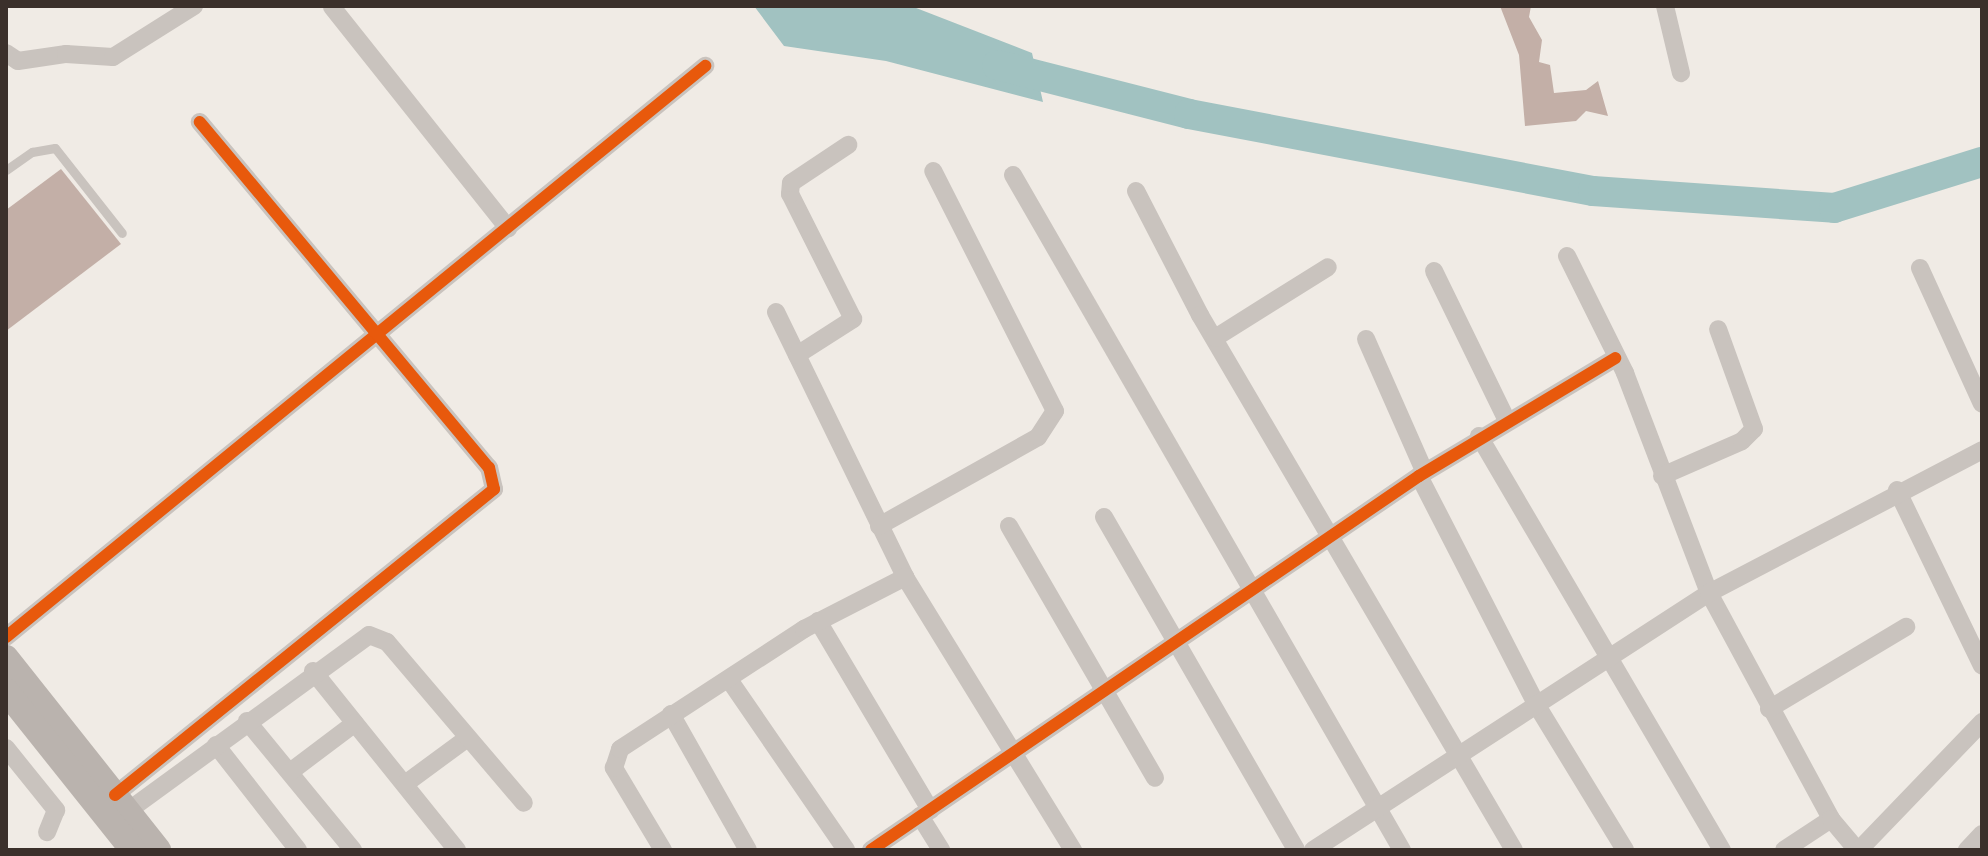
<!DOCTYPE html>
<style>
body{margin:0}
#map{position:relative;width:1988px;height:856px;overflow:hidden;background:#f0ebe5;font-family:Roboto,sans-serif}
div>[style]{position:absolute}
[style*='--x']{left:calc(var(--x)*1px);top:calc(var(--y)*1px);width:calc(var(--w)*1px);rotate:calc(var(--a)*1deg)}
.water>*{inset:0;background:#a1c2c1}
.river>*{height:30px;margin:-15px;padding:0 15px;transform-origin:15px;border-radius:15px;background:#a1c2c1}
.building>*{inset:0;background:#c3afa7}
.lane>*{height:9px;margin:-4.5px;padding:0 4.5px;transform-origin:4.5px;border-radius:4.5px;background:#c9c3be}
.street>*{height:18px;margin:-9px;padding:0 9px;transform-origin:9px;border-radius:9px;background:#c9c3be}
.secondary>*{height:26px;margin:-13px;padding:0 13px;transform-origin:13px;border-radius:13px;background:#bab3ae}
.cycleway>*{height:12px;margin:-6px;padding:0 6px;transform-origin:6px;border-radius:6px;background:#e8590c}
span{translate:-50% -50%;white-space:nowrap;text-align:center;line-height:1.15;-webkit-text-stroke:6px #fbf5ee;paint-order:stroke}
.frame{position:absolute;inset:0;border:8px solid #3b302b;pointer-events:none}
</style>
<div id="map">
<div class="water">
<div style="clip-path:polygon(754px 6px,911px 6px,1032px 53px,1043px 102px,886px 61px,784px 46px)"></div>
</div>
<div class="river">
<div style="--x:997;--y:65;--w:198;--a:14.3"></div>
<div style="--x:1189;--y:114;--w:411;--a:10.8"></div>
<div style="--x:1593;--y:191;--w:242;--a:4"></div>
<div style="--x:1834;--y:208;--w:155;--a:-17.3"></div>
</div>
<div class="building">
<div style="clip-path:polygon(1500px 6px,1531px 6px,1529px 17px,1542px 40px,1539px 62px,1550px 65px,1554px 93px,1586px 90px,1598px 81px,1608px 116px,1586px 111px,1576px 121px,1525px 126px,1519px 55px)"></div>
<div style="clip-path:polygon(61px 169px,121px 244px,6px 331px,6px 210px)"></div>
</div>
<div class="lane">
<div style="--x:6;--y:170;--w:32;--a:-35"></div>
<div style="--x:32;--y:152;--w:23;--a:-10"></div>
<div style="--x:55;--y:148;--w:108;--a:51.8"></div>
</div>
<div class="street">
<div style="--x:1665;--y:6;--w:69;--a:76.6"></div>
<div style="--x:332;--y:7;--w:283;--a:51.5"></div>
<div style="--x:6;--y:53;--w:14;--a:34"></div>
<div style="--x:18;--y:61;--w:49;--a:-8.3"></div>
<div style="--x:66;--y:54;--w:47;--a:3.7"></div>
<div style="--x:113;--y:57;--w:96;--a:-32.2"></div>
<div style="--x:1013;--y:175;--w:779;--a:60.05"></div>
<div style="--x:1136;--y:191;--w:140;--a:62.7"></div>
<div style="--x:1200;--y:315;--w:620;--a:59.59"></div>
<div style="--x:1567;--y:256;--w:131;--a:63.6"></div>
<div style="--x:1625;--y:373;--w:235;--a:69.1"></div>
<div style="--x:1709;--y:593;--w:257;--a:61.6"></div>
<div style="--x:1831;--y:819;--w:56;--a:146.6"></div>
<div style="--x:1920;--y:268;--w:149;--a:65.5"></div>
<div style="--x:1434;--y:271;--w:167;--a:64"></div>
<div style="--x:776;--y:312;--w:295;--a:64"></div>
<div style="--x:905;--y:577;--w:321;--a:58.4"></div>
<div style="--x:1215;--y:338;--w:133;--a:-32.1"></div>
<div style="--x:1366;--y:339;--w:146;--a:66.2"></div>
<div style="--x:797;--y:355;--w:67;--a:-32.7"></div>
<div style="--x:853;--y:319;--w:140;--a:-116.7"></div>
<div style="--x:790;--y:194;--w:11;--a:-85"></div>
<div style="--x:791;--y:183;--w:69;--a:-33.7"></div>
<div style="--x:1479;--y:436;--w:480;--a:59.6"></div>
<div style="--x:1419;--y:476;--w:256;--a:62.8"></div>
<div style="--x:1536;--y:704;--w:171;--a:58.6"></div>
<div style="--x:1662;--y:476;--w:87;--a:-23.6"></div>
<div style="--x:1742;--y:441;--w:17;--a:-45"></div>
<div style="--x:1754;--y:429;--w:106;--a:-109.8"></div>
<div style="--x:1897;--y:490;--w:195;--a:64.2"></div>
<div style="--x:1104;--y:517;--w:384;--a:60"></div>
<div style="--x:879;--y:526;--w:182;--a:-29.2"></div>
<div style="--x:1038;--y:437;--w:31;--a:-57"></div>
<div style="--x:1055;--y:411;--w:269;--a:-116.9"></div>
<div style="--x:1009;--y:526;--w:291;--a:59.9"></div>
<div style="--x:818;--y:621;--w:220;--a:59.3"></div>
<div style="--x:6;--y:637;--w:903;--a:-39.24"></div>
<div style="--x:313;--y:671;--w:230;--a:51.2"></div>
<div style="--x:730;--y:681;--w:205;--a:55.5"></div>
<div style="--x:1769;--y:709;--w:160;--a:-30.9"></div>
<div style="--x:671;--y:714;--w:156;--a:60.5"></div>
<div style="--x:247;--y:721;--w:167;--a:50.6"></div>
<div style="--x:216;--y:745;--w:133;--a:52"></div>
<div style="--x:6;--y:748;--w:80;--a:51.1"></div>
<div style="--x:56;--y:810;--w:24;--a:112"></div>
<div style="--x:290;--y:772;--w:81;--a:-37"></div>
<div style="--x:405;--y:784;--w:76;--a:-36.4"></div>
<div style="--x:115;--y:795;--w:487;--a:-38.9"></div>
<div style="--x:494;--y:489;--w:22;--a:-103"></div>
<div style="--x:489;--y:468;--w:451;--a:-129.9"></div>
<div style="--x:121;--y:816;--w:307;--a:-36.1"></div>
<div style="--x:369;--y:635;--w:19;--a:21"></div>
<div style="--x:387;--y:642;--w:211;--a:49.6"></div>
<div style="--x:920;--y:816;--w:40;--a:58"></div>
<div style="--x:1831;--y:819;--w:40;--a:50"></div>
<div style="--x:663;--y:850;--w:96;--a:-120.9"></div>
<div style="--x:614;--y:768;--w:20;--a:-72"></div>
<div style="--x:620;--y:749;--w:220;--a:-33.1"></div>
<div style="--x:804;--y:629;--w:114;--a:-27.2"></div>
<div style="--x:871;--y:850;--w:663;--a:-34.31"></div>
<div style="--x:1419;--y:476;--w:229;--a:-31"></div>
<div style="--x:1313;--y:850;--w:472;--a:-33"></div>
<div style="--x:1709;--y:593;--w:308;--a:-27.6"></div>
<div style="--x:1859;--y:850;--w:178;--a:-46.1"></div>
<div style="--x:1967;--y:850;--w:22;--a:-47"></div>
</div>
<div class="secondary">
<div style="--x:6;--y:658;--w:245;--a:51.6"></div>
<div style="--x:6;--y:691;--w:203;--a:51.4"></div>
</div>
<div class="cycleway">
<div style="--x:6;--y:637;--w:903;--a:-39.24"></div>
<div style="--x:115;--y:795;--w:487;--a:-38.9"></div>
<div style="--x:494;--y:489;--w:22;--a:-103"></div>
<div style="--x:489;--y:468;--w:451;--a:-129.9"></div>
<div style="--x:871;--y:850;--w:663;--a:-34.31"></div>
<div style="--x:1419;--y:476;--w:229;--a:-31"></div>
</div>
<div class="frame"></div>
</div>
